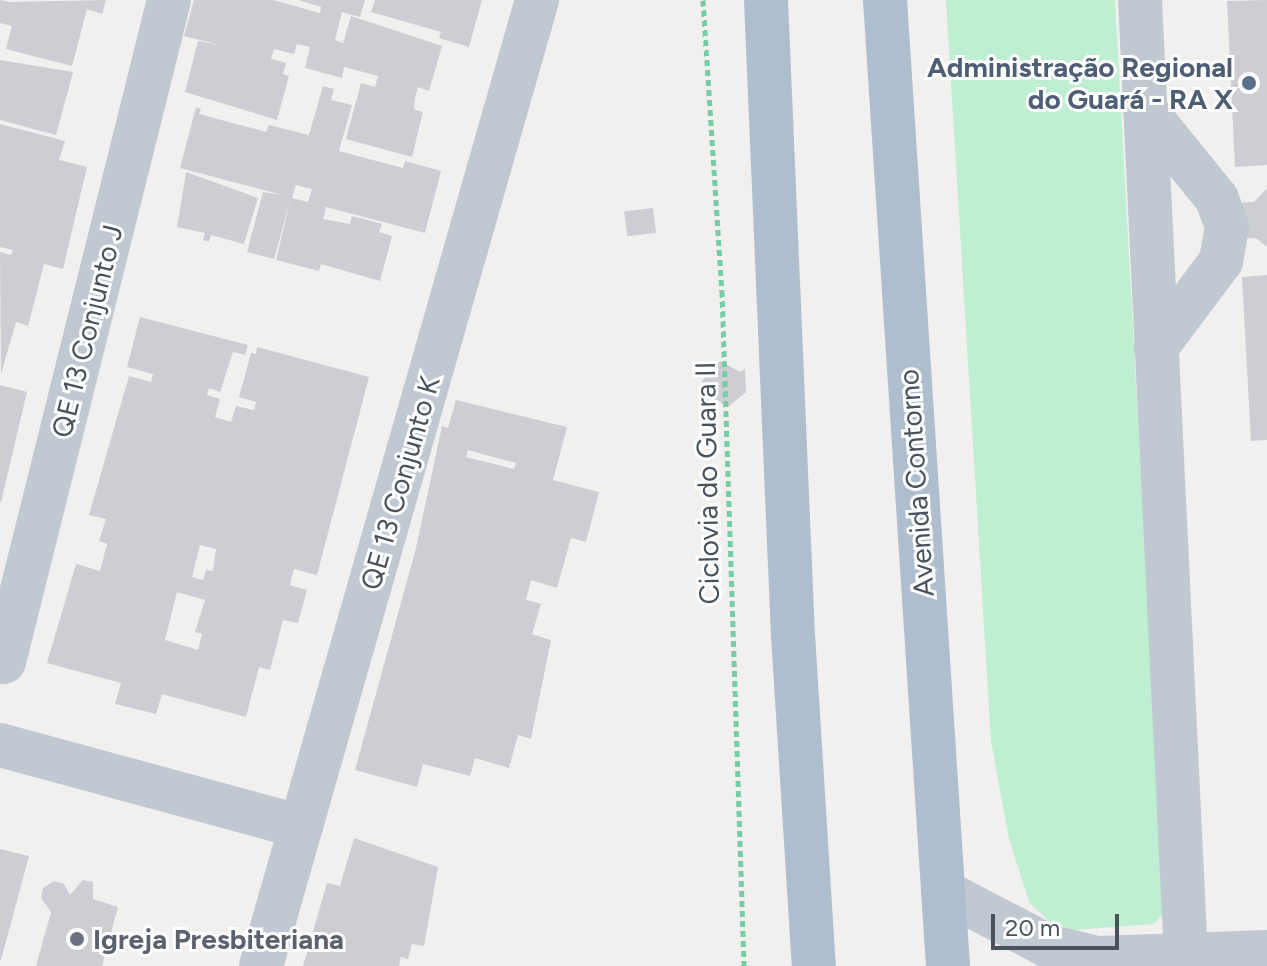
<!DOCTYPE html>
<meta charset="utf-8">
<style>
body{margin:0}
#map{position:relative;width:1267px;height:966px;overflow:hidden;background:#f2efef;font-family:Figtree,sans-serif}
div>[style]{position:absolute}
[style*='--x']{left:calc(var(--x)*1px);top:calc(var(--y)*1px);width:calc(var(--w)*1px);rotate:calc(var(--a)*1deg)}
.green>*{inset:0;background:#beefd2}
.building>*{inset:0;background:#ccced4;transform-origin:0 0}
.path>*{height:5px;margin-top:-2.5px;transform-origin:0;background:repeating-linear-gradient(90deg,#76cda3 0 6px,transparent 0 10px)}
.minor>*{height:44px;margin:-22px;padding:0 22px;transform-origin:22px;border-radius:22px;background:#c0c9d1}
.major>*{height:44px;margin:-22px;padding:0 22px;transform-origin:22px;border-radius:22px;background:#afbece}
.dots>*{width:22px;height:22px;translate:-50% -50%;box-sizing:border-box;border:4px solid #fff;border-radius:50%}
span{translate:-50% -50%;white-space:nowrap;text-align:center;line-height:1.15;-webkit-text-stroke:6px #fff;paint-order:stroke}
.service-label{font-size:28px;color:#4e5e75;font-weight:700}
.right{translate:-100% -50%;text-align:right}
.street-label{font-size:28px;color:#47525d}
.worship-label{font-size:28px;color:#5b616d;font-weight:700}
.left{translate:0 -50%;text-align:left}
.scale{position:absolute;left:991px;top:914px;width:128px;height:36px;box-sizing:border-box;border:4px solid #47525d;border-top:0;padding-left:10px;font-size:24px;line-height:28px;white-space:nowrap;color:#47525d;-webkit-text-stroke:6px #fff;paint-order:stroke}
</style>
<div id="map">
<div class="green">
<div style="clip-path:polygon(946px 0,1115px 0,1164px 900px,1163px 915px,1153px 924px,1074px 930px,1050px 922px,1029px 902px,1009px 839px,991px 741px)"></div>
</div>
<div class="building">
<div style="clip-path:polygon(0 0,9px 2px,106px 0,102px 14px,87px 9px,72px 66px,6px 49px,12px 26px,0 23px)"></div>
<div style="clip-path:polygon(194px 0,273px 0,320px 13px,321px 7px,298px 0,365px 0,360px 17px,342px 12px,335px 40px,343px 43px,351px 16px,442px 46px,429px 91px,418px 87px,415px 98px,414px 109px,423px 112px,412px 157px,346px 139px,361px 83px,375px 87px,378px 76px,344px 67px,342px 78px,305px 68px,310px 47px,297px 44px,294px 54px,274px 49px,271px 59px,286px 63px,283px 74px,289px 76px,277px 120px,185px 92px,198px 41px,220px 45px,184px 36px)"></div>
<div style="clip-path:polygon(375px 0,482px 0,469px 47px,439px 38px,441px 32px,371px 12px)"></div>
<div style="clip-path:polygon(1267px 0,1267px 165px,1235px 167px,1227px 1px)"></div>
<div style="clip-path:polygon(0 60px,73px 72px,56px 135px,0 120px)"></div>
<div style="clip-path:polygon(evenodd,323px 86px,334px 89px,331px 100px,352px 105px,339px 151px,403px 168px,405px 161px,441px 171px,425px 233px,326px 207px,323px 219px,350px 224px,352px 216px,382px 224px,379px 232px,392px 236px,380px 281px,321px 264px,319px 271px,276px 260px,291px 198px,274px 259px,247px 252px,263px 192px,283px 195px,180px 168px,196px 107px,201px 109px,199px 114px,266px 132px,269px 125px,309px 135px,323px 86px,296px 185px,312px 189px,308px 202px,292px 198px,296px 185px)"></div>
<div style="clip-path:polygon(0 124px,65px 141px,59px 160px,87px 167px,63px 269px,44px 264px,28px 326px,16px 322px,1px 374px,0 252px,11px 255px,13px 250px,0 247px)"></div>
<div style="clip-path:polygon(186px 172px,258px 198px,244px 244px,211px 235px,209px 242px,203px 240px,205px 233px,177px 227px)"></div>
<div style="clip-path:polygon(1267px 188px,1267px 247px,1256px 238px,1238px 239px,1236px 203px,1254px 202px)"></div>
<div style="left:653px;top:208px;width:25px;height:29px;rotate:83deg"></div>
<div style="clip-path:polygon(1267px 275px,1267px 440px,1251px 441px,1242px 277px)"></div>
<div style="clip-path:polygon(evenodd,140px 317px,248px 345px,245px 355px,233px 352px,220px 392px,209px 388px,207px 395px,220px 399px,215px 417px,231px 422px,236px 406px,254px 410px,256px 402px,239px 397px,251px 353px,256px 354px,257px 347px,369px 377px,317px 575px,294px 569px,290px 585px,307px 590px,298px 623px,283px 620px,270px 670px,259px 667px,246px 717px,162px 694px,156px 714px,115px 704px,121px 683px,47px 663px,76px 564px,100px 571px,107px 544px,99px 541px,106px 519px,89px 515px,129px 376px,151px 382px,153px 374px,127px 367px,140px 317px,200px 545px,216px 549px,213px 571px,206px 570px,203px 580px,192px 577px,200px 545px,140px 317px,177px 592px,205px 600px,195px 632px,202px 634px,198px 650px,165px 640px,177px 592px)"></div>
<div style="clip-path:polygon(720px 361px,740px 372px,745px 369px,746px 392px,728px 407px,704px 392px,702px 381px)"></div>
<div style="clip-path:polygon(0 385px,27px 392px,1px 502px,0 502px)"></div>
<div style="clip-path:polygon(evenodd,456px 400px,567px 427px,553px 480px,599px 492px,586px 542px,571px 538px,557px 588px,531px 580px,526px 600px,541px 604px,532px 634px,551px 640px,531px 739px,518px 735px,509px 768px,475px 758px,470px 776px,423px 764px,417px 787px,355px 770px,416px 548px,442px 426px,448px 428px,456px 400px,468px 450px,516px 463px,514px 469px,466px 457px,468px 450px)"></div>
<div style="clip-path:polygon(354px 838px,438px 867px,424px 946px,412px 944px,408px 959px,401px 957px,399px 966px,303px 966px,327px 883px,340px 886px)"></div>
<div style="clip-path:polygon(0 849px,29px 856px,1px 960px,0 960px)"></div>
<div style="clip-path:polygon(83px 880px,93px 882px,93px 899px,118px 907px,102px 966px,36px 966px,51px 912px,41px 898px,43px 888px,54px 881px,64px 884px,70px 895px)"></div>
</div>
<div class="path">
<div style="--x:703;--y:0;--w:292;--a:86.3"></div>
<div style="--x:722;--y:291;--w:675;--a:88.13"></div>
</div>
<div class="minor">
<div style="--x:1140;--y:0;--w:958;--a:87.25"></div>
<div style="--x:1145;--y:110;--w:114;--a:51"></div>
<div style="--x:1217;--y:199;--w:30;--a:70"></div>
<div style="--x:1227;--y:227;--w:35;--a:100"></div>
<div style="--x:1221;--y:261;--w:109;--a:126.8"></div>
<div style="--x:4;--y:662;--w:682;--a:-76"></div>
<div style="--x:0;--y:745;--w:312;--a:15.2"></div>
<div style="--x:943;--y:891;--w:119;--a:27.6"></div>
<div style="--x:1048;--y:946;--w:50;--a:13.8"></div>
<div style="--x:1097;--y:958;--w:170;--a:-2"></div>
<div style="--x:261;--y:966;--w:1005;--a:-74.05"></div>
</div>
<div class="major">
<div style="--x:766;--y:0;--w:636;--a:87.57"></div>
<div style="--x:793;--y:635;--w:332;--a:86.4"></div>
<div style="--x:885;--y:0;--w:968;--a:86.27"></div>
</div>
<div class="dots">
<div style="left:1249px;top:83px;background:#5c6f8a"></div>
<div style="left:77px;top:939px;background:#6b7280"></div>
</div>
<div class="service-label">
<span class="right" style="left:1233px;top:83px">Administração Regional<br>do Guará - RA X</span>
</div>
<div class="street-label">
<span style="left:87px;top:331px;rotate:-76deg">QE 13 Conjunto J</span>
<span style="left:400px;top:483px;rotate:-74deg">QE 13 Conjunto K</span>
<span style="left:707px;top:483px;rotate:-91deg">Ciclovia do Guara II</span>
<span style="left:916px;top:483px;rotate:-94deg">Avenida Contorno</span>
</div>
<div class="worship-label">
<span class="left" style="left:93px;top:939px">Igreja Presbiteriana</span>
</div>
<div class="scale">20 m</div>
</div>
